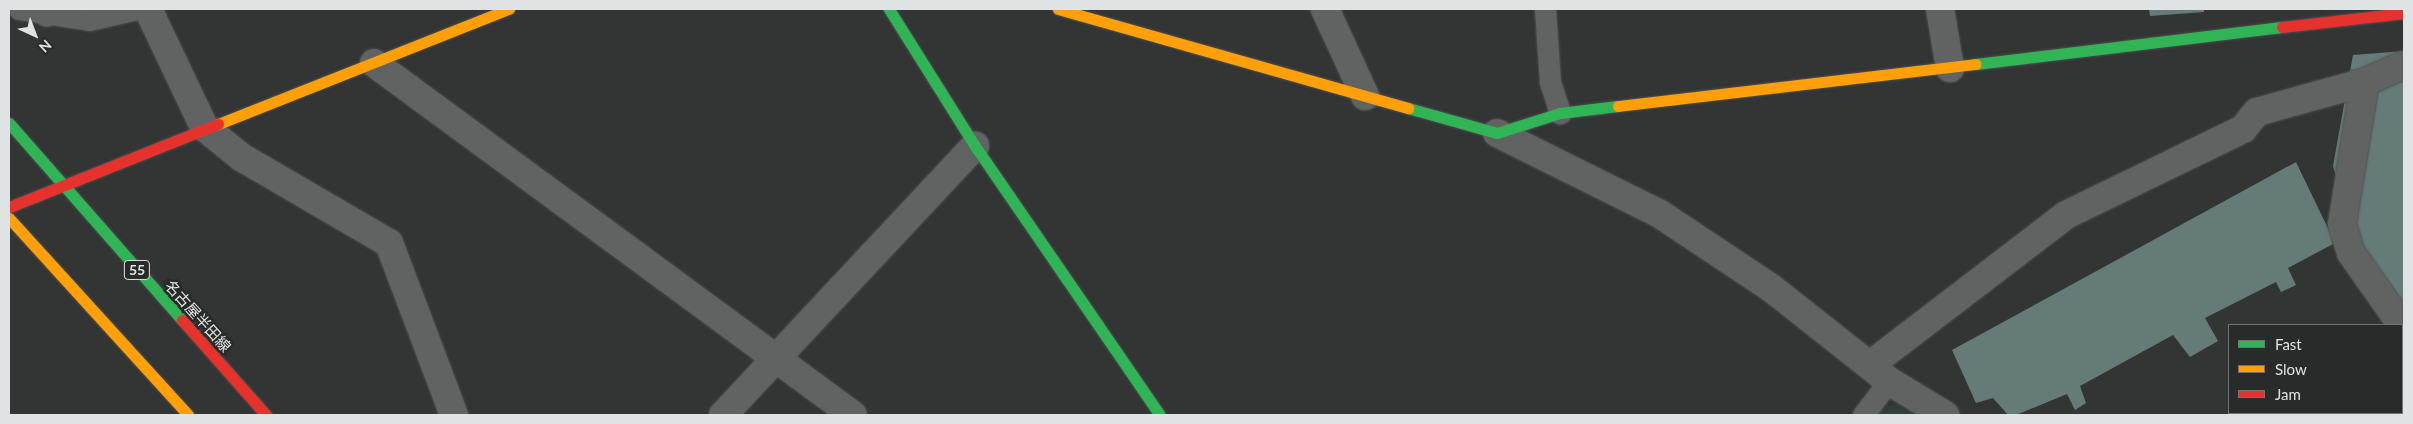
<!DOCTYPE html>
<meta charset="utf-8">
<style>
body{margin:0}
#map{position:relative;width:2413px;height:424px;overflow:hidden;background:#323534;font-family:Lato,"Noto Sans JP",sans-serif}
div>[style]{position:absolute}
[style*='--x']{left:calc(var(--x)*1px);top:calc(var(--y)*1px);width:calc(var(--w)*1px);rotate:calc(var(--a)*1deg)}
.built>*{inset:0;background:#323e3c}
.building>*{inset:0;background:#647b78}
.roads{filter:drop-shadow(0 0 1px #4e5050) drop-shadow(0 0 1px #4e5050)}
.lane>*{height:21px;margin:-10.5px;padding:0 10.5px;transform-origin:10.5px;border-radius:10.5px;background:#616363}
.street>*{height:28px;margin:-14px;padding:0 14px;transform-origin:14px;border-radius:14px;background:#616363}
.fast>*{height:11px;margin:-5.5px;padding:0 5.5px;transform-origin:5.5px;border-radius:5.5px;background:#30b455}
.slow>*{height:11px;margin:-5.5px;padding:0 5.5px;transform-origin:5.5px;border-radius:5.5px;background:#ff9f0a}
.jam>*{height:11px;margin:-5.5px;padding:0 5.5px;transform-origin:5.5px;border-radius:5.5px;background:#e5322d}
span{translate:-50% -50%;white-space:nowrap;text-align:center;line-height:1.15;-webkit-text-stroke:5px #272c2b;paint-order:stroke}
.shield-label span{padding:1px 4px;background:#272c2b;border:1px solid;border-radius:4px;-webkit-text-stroke-width:0}
.shield-label{font-size:14px;color:#e0e3e3;font-weight:700}
.street-label{font-size:15px;color:#e0e3e3}
.frame{position:absolute;inset:0;border:10px solid #e0e3e3;pointer-events:none}
.legend{position:absolute;left:2228px;top:324px;width:175px;height:90px;box-sizing:border-box;background:#272c2b;border:1px solid #717575;margin:0;padding:6px 9px;list-style:none;font-size:15px;color:#e0e3e3}
.legend li{display:flex;align-items:center;gap:10px;height:25px}
.legend b{width:25px;border:1px solid #717575}
.north{position:absolute;left:10px;top:10px;width:50px;height:50px;-webkit-text-stroke:4px #272c2b;paint-order:stroke;rotate:137deg;font-size:14px;font-weight:700;line-height:20px;text-align:center;color:#e0e3e3}
.north::after{content:'';display:block;margin:auto;width:18px;height:22px;background:#e0e3e3;clip-path:polygon(50% 0,100% 100%,50% 72%,0 100%)}
</style>
<div id="map">
<div class="built">
<div style="clip-path:polygon(2402px 396px,2404px 415px,2308px 415px,2402px 413px)"></div>
<div style="clip-path:polygon(1902px 403px,1923px 415px,1875px 415px,1882px 408px)"></div>
</div>
<div class="building">
<div style="clip-path:polygon(2149px 9px,2204px 9px,2204px 12px,2150px 16px)"></div>
<div style="clip-path:polygon(2404px 51px,2404px 342px,2371px 299px,2333px 166px,2353px 55px)"></div>
<div style="clip-path:polygon(2296px 162px,2335px 243px,2288px 268px,2296px 285px,2281px 292px,2276px 282px,2205px 318px,2218px 341px,2190px 357px,2173px 335px,2080px 386px,2086px 403px,2075px 410px,2067px 394px,2016px 415px,2008px 415px,1993px 398px,1976px 403px,1952px 350px)"></div>
</div>
<div class="roads">
<div class="lane">
<div style="--x:19;--y:9;--w:71;--a:8.9"></div>
<div style="--x:89;--y:20;--w:49;--a:-12.9"></div>
<div style="--x:1545;--y:9;--w:73;--a:86.1"></div>
<div style="--x:1550;--y:82;--w:33;--a:72"></div>
<div style="--x:1863;--y:415;--w:43;--a:-52.6"></div>
</div>
<div class="street">
<div style="--x:45;--y:9;--w:4;--a:63"></div>
<div style="--x:148;--y:9;--w:131;--a:64.6"></div>
<div style="--x:204;--y:127;--w:48;--a:39"></div>
<div style="--x:241;--y:157;--w:171;--a:30.2"></div>
<div style="--x:389;--y:243;--w:184;--a:69.3"></div>
<div style="--x:1325;--y:9;--w:96;--a:65.3"></div>
<div style="--x:1940;--y:9;--w:60;--a:80.4"></div>
<div style="--x:374;--y:63;--w:594;--a:36.31"></div>
<div style="--x:2365;--y:82;--w:144;--a:99.2"></div>
<div style="--x:2342;--y:224;--w:30;--a:73"></div>
<div style="--x:2351;--y:253;--w:92;--a:54.8"></div>
<div style="--x:1497;--y:133;--w:182;--a:26.4"></div>
<div style="--x:1660;--y:214;--w:132;--a:33.6"></div>
<div style="--x:1770;--y:287;--w:152;--a:38.3"></div>
<div style="--x:1889;--y:381;--w:66;--a:31.3"></div>
<div style="--x:1870;--y:365;--w:247;--a:-37.4"></div>
<div style="--x:2066;--y:215;--w:197;--a:-25.9"></div>
<div style="--x:2243;--y:129;--w:22;--a:-51"></div>
<div style="--x:2257;--y:112;--w:112;--a:-15.5"></div>
<div style="--x:2365;--y:82;--w:43;--a:-23.6"></div>
<div style="--x:723;--y:415;--w:369;--a:-46.9"></div>
</div>
<div class="fast">
<div style="--x:889;--y:9;--w:162;--a:57.9"></div>
<div style="--x:975;--y:146;--w:326;--a:55.5"></div>
<div style="--x:1976;--y:64;--w:308;--a:-6.9"></div>
<div style="--x:1408;--y:108;--w:92;--a:15.7"></div>
<div style="--x:1497;--y:133;--w:66;--a:-17.6"></div>
<div style="--x:1560;--y:113;--w:58;--a:-6.9"></div>
<div style="--x:9;--y:123;--w:262;--a:48.7"></div>
</div>
<div class="slow">
<div style="--x:1058;--y:9;--w:364;--a:15.8"></div>
<div style="--x:1618;--y:106;--w:360;--a:-6.7"></div>
<div style="--x:218;--y:124;--w:313;--a:-21.6"></div>
<div style="--x:9;--y:218;--w:266;--a:47.7"></div>
</div>
<div class="jam">
<div style="--x:2282;--y:27;--w:123;--a:-6.5"></div>
<div style="--x:9;--y:207;--w:225;--a:-21.7"></div>
<div style="--x:182;--y:320;--w:127;--a:48.5"></div>
</div>
</div>
<div class="shield-label">
<span style="left:137px;top:270px">55</span>
</div>
<div class="street-label">
<span style="left:198px;top:316px;rotate:48deg">名古屋半田線</span>
</div>
<div class="frame"></div>
<ul class="legend">
<li><b style="height:6px;background:#30b455"></b>Fast</li>
<li><b style="height:6px;background:#ff9f0a"></b>Slow</li>
<li><b style="height:6px;background:#e5322d"></b>Jam</li>
</ul>
<div class="north">N</div>
</div>
